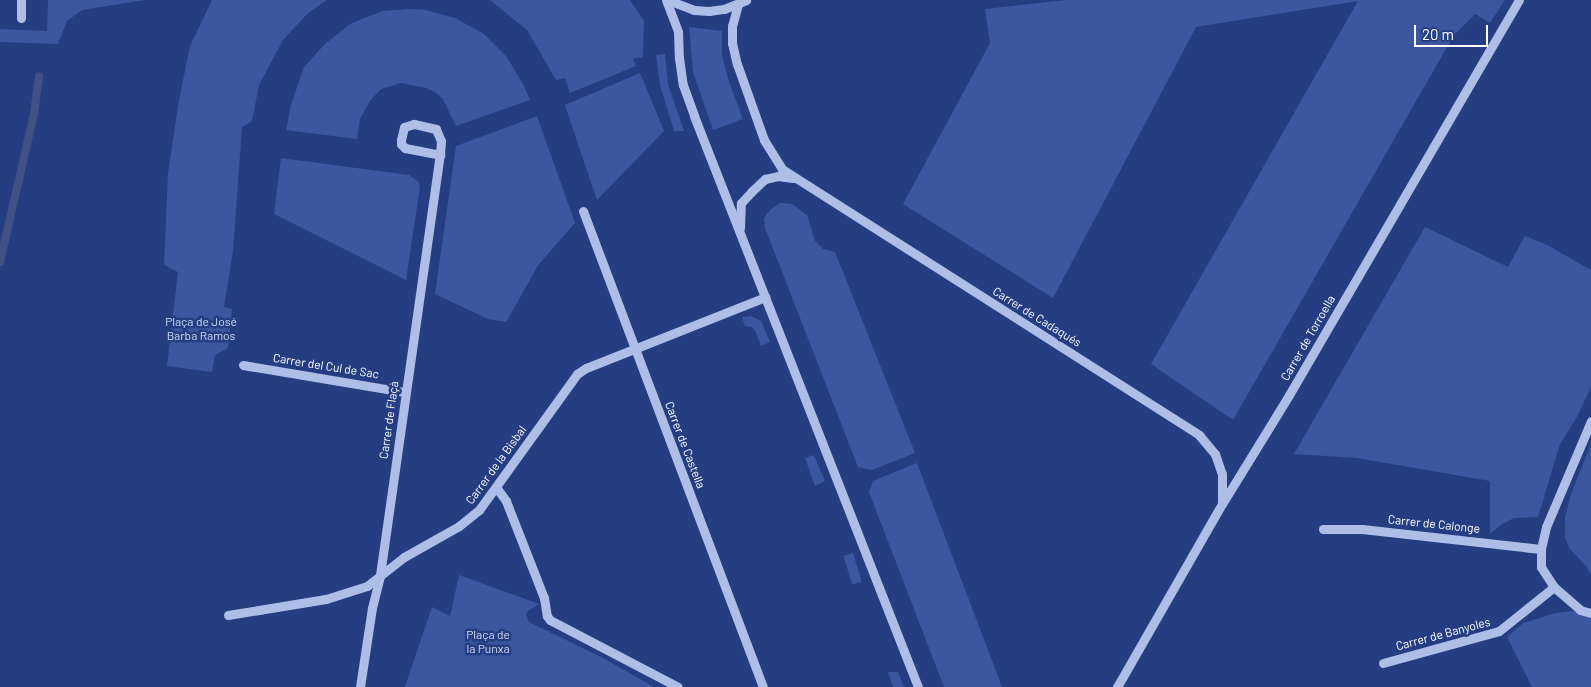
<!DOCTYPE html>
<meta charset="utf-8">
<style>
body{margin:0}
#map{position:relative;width:1591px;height:687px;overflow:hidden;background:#253e82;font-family:Barlow,sans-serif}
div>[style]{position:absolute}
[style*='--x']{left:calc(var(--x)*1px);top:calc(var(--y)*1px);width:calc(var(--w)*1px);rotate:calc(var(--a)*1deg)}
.green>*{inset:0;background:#3a57a0;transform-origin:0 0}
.stream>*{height:8px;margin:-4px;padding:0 4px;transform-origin:4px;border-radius:4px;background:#405285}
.minor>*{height:9px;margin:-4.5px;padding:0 4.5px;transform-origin:4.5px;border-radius:4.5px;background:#aebee7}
span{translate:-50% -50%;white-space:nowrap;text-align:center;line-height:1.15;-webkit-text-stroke:5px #253e82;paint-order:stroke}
.street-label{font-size:12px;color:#fff}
.park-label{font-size:12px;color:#d1dcf6}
.scale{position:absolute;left:1414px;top:25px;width:74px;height:22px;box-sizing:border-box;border:2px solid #fff;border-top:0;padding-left:6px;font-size:15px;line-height:18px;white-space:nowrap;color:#fff;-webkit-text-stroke:4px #253e82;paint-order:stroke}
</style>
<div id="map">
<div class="green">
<div style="clip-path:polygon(48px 0,145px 0,82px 10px,67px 21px,58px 44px,0 42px,0 29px,47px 31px)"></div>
<div style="clip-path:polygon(212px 0,327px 0,308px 13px,283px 40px,259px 85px,252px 121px,242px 127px,233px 251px,224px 307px,232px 309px,228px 348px,215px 355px,212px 372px,167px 366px,178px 272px,164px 265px,168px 173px,179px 100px,190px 46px)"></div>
<div style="clip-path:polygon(490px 0,630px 0,644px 21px,643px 57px,633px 59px,636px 66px,570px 93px,565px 78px,556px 80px,527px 30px)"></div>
<div style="clip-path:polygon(1066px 0,1505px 0,1490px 23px,1475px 14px,1454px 35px,1233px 420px,1151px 364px,1358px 1px,1196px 27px,1053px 298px,903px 204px,990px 43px,985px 9px)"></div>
<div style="clip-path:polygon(409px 9px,426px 10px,455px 18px,484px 34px,506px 56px,522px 82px,530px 100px,456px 126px,443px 99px,435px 92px,426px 88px,401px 83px,381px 89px,370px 101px,360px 119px,357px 139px,286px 130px,291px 105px,304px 67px,325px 44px,350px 24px,367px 17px,383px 11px)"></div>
<div style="clip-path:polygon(689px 27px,722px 31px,722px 55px,729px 82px,743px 119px,713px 130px,693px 72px)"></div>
<div style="clip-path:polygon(665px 54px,668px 84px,684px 131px,674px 131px,660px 85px,656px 55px)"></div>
<div style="clip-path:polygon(640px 73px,664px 131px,597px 200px,565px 105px)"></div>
<div style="clip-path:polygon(537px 116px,575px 223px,539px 264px,506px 322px,488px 319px,435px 294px,456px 146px)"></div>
<div style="clip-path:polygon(281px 158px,409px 175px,419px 182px,420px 187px,406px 280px,274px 214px)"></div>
<div style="clip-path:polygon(780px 203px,792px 204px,807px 215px,815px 241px,823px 249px,835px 252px,915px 453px,872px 470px,858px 467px,765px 228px,764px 218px,770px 210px)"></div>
<div style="clip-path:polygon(1425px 227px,1508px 267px,1525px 236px,1547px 245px,1591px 270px,1591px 387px,1577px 417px,1560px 444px,1538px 517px,1514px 518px,1502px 524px,1490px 534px,1490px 481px,1357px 458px,1294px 454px)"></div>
<div style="clip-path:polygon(751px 316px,761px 321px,770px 342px,761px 346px,755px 330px,752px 327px,745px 326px,742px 317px)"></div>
<div style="clip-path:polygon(1591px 444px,1591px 575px,1587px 567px,1569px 548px,1565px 537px,1565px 518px,1571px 494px)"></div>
<div style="clip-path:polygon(814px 455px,825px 481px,815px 486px,805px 458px)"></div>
<div style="clip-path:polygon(917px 463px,1002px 687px,944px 687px,869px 492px,873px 481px)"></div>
<div style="left:853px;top:553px;width:30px;height:10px;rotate:73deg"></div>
<div style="clip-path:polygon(459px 575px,539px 604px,528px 611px,526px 615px,529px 622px,603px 658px,654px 687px,405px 687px,432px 607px,450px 616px)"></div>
<div style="clip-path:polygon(1580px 610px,1591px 613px,1591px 687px,1532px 687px,1507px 637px,1523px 623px,1556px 613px)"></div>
<div style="clip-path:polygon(888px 672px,898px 672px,904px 687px,893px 687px)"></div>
</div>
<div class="stream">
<div style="--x:0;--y:262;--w:153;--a:-77.1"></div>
<div style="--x:34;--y:113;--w:37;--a:-82"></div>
</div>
<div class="minor">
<div style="--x:21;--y:0;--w:18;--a:90"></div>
<div style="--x:666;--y:0;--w:34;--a:69"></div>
<div style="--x:678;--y:32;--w:26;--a:88"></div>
<div style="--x:679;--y:58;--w:27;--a:82"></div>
<div style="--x:683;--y:85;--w:33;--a:70"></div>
<div style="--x:694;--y:116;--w:613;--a:68.58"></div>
<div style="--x:668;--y:0;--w:28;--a:21"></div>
<div style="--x:694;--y:10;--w:15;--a:4"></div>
<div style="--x:709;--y:11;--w:15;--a:-8"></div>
<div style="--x:724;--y:9;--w:24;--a:-22"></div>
<div style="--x:738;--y:4;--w:23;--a:105"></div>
<div style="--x:732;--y:26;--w:17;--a:90"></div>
<div style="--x:732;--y:43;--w:22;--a:77"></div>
<div style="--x:737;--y:64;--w:81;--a:70.4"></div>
<div style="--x:764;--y:140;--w:34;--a:58"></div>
<div style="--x:782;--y:169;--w:495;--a:32.5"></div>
<div style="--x:1199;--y:435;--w:25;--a:50"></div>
<div style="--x:1215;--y:454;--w:21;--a:71"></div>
<div style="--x:1222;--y:474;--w:27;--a:90"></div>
<div style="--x:583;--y:211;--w:509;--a:69.29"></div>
<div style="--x:740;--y:228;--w:25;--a:-88"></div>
<div style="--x:741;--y:203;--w:16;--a:-47"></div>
<div style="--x:752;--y:191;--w:18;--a:-43"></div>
<div style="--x:765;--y:179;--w:13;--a:-13"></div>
<div style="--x:778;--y:176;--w:15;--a:8"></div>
<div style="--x:243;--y:365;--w:164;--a:9.5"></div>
<div style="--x:1591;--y:421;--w:115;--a:113"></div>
<div style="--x:1546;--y:527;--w:23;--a:103"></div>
<div style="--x:1541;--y:549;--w:18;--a:90"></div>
<div style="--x:1541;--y:567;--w:24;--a:57"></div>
<div style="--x:1554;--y:587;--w:35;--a:41"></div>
<div style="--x:1580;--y:610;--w:11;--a:15"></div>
<div style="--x:496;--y:487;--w:17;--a:54"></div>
<div style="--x:506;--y:501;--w:104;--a:68.6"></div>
<div style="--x:544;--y:598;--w:18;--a:81"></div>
<div style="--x:547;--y:616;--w:5;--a:53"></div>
<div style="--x:550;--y:620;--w:144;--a:27.6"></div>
<div style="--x:1323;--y:529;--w:39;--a:0"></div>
<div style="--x:1362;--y:529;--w:180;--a:6.4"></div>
<div style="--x:228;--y:615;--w:99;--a:-9.3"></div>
<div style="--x:326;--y:599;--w:43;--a:-17.6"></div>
<div style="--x:367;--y:586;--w:47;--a:-38.1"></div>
<div style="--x:404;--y:557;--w:63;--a:-29.4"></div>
<div style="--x:459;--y:526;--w:26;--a:-39"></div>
<div style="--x:479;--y:510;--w:168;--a:-54.2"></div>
<div style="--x:577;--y:374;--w:11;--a:-34"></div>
<div style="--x:586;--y:368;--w:193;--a:-21.6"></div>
<div style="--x:1383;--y:663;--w:120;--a:-15.4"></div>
<div style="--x:1499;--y:631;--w:70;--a:-38.7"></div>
<div style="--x:360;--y:687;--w:80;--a:-81.4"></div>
<div style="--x:372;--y:608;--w:34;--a:-76"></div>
<div style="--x:380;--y:575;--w:424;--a:-81.9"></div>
<div style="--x:440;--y:155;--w:14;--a:-86"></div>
<div style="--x:441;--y:141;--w:13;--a:-113"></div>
<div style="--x:436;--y:129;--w:23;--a:-167"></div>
<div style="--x:414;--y:124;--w:10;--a:163"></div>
<div style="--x:404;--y:127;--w:13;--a:103"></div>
<div style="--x:401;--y:140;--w:4;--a:90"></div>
<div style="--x:401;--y:144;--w:6;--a:45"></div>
<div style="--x:405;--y:148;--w:36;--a:11"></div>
<div style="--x:1117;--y:687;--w:211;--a:-60.2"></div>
<div style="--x:1222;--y:504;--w:128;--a:-58.4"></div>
<div style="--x:1289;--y:395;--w:457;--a:-59.8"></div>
</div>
<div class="street-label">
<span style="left:1037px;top:317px;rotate:32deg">Carrer de Cadaqués</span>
<span style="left:1308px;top:338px;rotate:-60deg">Carrer de Torroella</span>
<span style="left:326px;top:366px;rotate:9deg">Carrer del Cul de Sac</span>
<span style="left:389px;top:420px;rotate:-82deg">Carrer de Flaçà</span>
<span style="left:685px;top:445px;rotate:69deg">Carrer de Castella</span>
<span style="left:496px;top:465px;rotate:-54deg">Carrer de la Bisbal</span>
<span style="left:1434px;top:524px;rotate:6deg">Carrer de Calonge</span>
<span style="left:1443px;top:634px;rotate:-15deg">Carrer de Banyoles</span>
</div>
<div class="park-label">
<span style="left:201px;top:329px">Plaça de José<br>Barba Ramos</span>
<span style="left:488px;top:642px">Plaça de<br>la Punxa</span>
</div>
<div class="scale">20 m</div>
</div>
